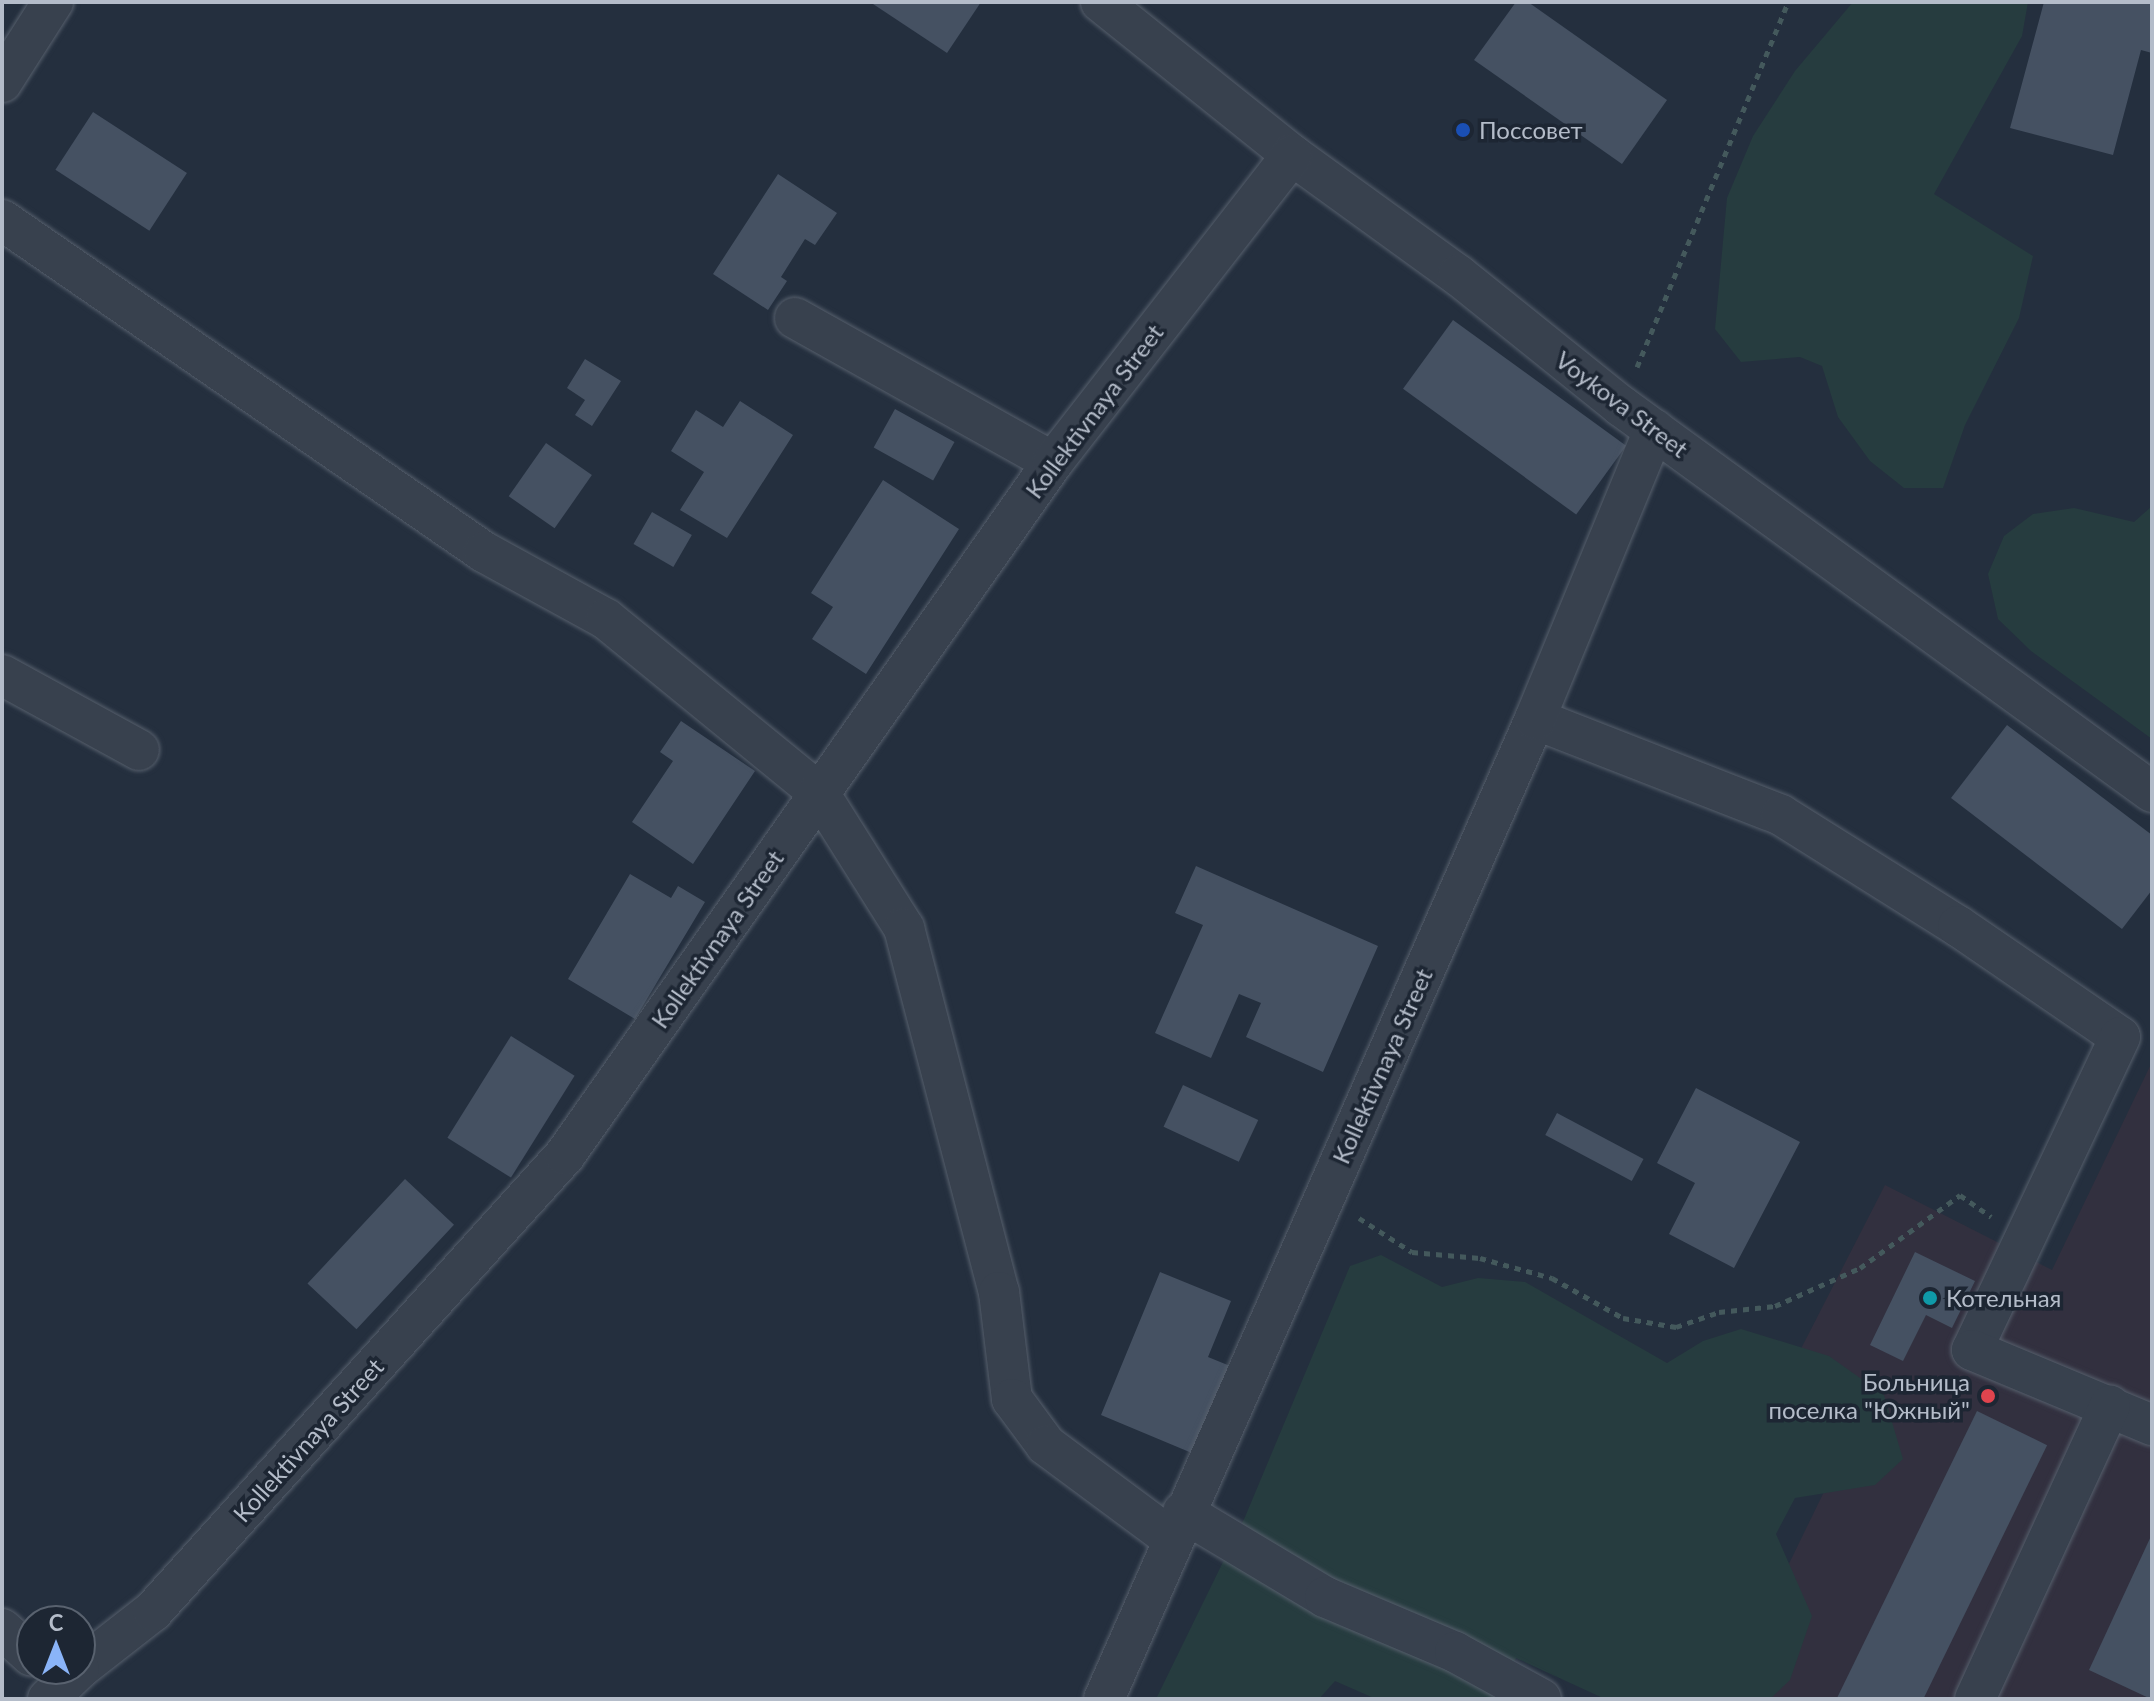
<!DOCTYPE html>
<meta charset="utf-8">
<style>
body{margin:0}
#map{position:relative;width:2154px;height:1701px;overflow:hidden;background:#242f3e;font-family:Lato,sans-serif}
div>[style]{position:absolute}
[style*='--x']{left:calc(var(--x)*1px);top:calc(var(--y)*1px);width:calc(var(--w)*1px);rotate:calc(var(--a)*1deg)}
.medical>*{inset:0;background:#32303f}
.green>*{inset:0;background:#263c3f}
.building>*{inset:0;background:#455162;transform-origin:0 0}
.path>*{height:5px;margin-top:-2.5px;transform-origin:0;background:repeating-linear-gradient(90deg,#44595c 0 6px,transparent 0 12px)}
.roads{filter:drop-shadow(0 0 2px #565f6c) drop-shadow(0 0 2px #565f6c)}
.minor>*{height:40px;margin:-20px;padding:0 20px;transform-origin:20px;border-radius:20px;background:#38414e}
.dots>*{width:22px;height:22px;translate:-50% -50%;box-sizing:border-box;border:4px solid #1d2633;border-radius:50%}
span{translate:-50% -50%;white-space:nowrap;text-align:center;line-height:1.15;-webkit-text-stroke:7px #1d2633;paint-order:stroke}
.poi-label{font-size:24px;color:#b4bcc9}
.left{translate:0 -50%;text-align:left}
.right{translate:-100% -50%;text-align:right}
.street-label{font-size:24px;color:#b4bcc9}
.frame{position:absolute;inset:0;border:4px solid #b4bcc9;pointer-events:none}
.north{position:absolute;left:16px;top:1605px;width:80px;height:80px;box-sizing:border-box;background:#1d2633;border:2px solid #59626f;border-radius:50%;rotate:0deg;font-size:22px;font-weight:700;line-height:32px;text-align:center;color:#b4bcc9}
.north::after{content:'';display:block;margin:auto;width:28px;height:36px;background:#8ab4f8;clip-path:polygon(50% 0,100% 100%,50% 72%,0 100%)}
</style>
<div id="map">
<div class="medical">
<div style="clip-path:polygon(2152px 1062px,2152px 1699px,1723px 1699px,1860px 1418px,1788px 1374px,1885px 1185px,2052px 1270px)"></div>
</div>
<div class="green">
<div style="clip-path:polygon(1853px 2px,2028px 2px,2022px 36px,1934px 194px,2033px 256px,2019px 318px,1965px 425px,1943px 488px,1904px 488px,1870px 461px,1838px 417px,1822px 366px,1800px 357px,1741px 362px,1715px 329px,1727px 198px,1753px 136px,1795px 71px)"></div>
<div style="clip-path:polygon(2152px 506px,2152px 739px,2031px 651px,1998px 619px,1988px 574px,2004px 536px,2033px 514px,2074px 508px,2134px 522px)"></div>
<div style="clip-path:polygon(1381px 1255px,1442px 1287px,1478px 1278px,1525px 1282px,1667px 1363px,1703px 1341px,1741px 1329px,1829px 1356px,1884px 1395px,1903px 1459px,1875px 1485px,1795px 1498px,1776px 1534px,1812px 1616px,1790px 1680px,1770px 1699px,1605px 1699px,1516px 1658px,1495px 1699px,1376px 1699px,1335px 1681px,1319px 1699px,1156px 1699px,1245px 1517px,1350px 1266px)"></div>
</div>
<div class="building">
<div style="clip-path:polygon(870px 2px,981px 2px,947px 53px)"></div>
<div style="clip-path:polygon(1516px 2px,1528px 2px,1667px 100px,1622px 164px,1474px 60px)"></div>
<div style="clip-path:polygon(2044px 2px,2152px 2px,2152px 53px,2141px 50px,2113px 155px,2010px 128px)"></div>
<div style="left:93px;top:112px;width:112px;height:69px;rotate:33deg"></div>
<div style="clip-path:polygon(778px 174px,837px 213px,815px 245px,805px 239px,781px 277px,787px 281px,768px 310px,713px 274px)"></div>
<div style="left:1453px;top:320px;width:214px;height:85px;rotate:36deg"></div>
<div style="clip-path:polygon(585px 359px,621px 381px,592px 426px,575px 415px,585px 400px,567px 388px)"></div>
<div style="clip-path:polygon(740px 401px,793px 435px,727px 538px,680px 510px,704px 472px,671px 451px,696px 410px,723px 427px)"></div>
<div style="left:895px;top:409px;width:68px;height:44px;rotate:29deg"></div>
<div style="left:546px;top:443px;width:56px;height:65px;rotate:35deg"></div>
<div style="clip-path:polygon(883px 480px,959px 529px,866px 674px,812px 639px,833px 607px,811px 593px)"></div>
<div style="left:652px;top:512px;width:46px;height:37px;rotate:30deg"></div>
<div style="clip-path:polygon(681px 721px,755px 771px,693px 864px,632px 822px,673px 761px,660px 752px)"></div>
<div style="clip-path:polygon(2007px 725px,2152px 835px,2152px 890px,2122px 929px,1951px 798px)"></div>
<div style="clip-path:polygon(1196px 866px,1378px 946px,1323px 1072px,1246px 1037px,1261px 1003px,1239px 994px,1211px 1058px,1155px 1033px,1203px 925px,1175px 913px)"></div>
<div style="clip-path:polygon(630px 874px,671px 898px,678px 886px,705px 902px,635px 1019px,568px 979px)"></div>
<div style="left:511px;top:1036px;width:75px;height:120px;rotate:32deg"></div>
<div style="left:1183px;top:1085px;width:83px;height:46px;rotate:25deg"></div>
<div style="clip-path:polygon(1696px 1088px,1800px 1142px,1734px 1268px,1669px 1234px,1695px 1183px,1657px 1163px)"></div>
<div style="left:1557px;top:1113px;width:98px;height:25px;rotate:28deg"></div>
<div style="left:405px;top:1179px;width:67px;height:143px;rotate:43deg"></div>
<div style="clip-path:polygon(1915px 1252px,1975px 1281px,1952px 1328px,1926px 1315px,1903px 1361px,1870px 1345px)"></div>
<div style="clip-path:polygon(1160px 1272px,1231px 1301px,1208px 1357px,1235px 1368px,1199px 1456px,1101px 1415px)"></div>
<div style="left:1977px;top:1411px;width:78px;height:319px;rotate:26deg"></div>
<div style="clip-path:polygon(2152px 1534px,2152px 1699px,2151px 1699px,2089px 1670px)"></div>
</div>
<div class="path">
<div style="--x:1637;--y:367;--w:395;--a:-67.5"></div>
<div style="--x:1359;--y:1218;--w:63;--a:32.7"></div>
<div style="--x:1412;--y:1252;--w:68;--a:5"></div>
<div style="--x:1480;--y:1258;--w:75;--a:15.5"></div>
<div style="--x:1552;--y:1278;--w:81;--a:29.4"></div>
<div style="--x:1623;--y:1318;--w:54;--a:9.6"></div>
<div style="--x:1676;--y:1327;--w:46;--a:-19.2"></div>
<div style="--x:1719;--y:1312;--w:56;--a:-6.1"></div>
<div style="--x:1775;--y:1306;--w:93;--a:-24.1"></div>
<div style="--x:1860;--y:1268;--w:124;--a:-36.1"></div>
<div style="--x:1960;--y:1195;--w:38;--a:35"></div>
</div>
<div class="roads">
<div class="minor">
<div style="--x:1101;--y:2;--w:245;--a:38.7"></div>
<div style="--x:1292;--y:155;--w:205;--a:35.9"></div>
<div style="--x:1458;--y:275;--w:209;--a:38.8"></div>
<div style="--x:1621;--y:406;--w:656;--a:36.01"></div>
<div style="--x:2;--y:82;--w:95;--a:-57.5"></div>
<div style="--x:2;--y:220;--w:585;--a:34.56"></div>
<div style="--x:484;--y:552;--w:139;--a:28.8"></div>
<div style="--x:606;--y:619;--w:275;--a:39.2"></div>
<div style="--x:819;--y:793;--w:160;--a:57.8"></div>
<div style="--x:904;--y:928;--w:376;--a:75.4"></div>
<div style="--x:999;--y:1292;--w:108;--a:83.1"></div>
<div style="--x:1012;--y:1399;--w:57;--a:53.5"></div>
<div style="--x:1046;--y:1445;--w:156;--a:36.6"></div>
<div style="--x:795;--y:318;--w:295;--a:29.2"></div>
<div style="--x:2;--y:675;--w:156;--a:28.7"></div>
<div style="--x:1535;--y:719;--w:264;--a:21.3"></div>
<div style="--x:1781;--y:815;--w:209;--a:32.1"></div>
<div style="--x:1958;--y:926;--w:196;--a:34.4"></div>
<div style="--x:2120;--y:1037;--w:346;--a:115.3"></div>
<div style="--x:1972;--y:1350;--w:195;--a:22.6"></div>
<div style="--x:1183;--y:1512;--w:165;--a:30.9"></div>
<div style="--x:1325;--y:1597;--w:141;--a:22.9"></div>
<div style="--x:1455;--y:1652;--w:98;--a:28.7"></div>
<div style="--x:2;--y:1629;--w:40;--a:42"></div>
<div style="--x:80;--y:1668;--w:93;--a:-38"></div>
<div style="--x:153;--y:1611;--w:615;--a:-47.9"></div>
<div style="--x:565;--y:1155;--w:848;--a:-54.85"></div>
<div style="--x:1053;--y:462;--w:389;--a:-52.1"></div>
<div style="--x:48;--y:1699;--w:43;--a:-44.1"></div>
<div style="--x:1104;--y:1699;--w:1071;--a:-66.26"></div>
<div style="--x:1535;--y:719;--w:313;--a:-67.6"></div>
<div style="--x:1975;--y:1699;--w:323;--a:-65.3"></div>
</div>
</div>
<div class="dots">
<div style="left:1463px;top:130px;background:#1a4fb4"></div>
<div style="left:1930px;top:1298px;background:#0f9aa8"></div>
<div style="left:1988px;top:1396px;background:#e0444e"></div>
</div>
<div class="poi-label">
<span class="left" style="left:1479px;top:130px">Поссовет</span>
<span class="left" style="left:1946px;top:1298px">Котельная</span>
<span class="right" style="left:1970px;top:1396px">Больница<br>поселка "Южный"</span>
</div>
<div class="street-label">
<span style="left:1622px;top:404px;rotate:37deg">Voykova Street</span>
<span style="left:1094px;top:411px;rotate:-53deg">Kollektivnaya Street</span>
<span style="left:717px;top:939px;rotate:-55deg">Kollektivnaya Street</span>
<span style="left:1382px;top:1066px;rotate:-66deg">Kollektivnaya Street</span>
<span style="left:308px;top:1440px;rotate:-48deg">Kollektivnaya Street</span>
</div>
<div class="frame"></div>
<div class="north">С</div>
</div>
